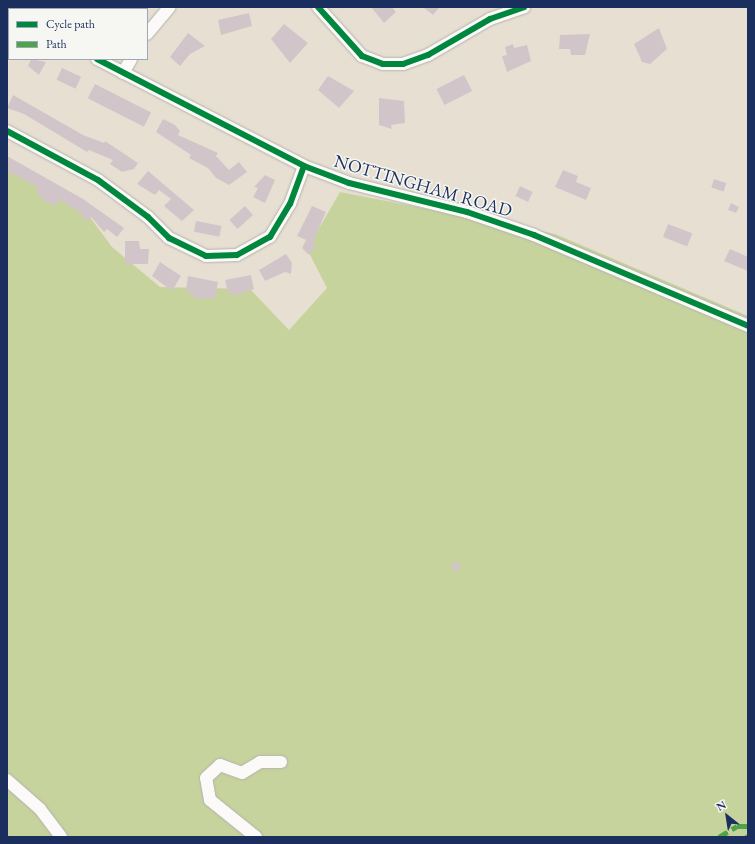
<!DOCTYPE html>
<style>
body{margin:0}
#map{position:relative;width:755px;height:844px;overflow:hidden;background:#e7e0d2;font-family:"EB Garamond",serif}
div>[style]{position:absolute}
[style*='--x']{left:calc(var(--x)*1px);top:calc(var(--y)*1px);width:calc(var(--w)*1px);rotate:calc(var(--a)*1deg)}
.green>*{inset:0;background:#c7d39d}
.building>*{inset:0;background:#d2c5ca;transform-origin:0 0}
.roads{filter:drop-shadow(0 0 1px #b4b2ad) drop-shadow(0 0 1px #b4b2ad)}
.minor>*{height:12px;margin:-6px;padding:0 6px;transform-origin:6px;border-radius:6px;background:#fbfaf8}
.quiet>*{height:5px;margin-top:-2.5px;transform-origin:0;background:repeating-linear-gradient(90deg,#4fa44a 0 10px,transparent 0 15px)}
.cycleway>*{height:6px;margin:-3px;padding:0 3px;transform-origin:3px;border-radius:3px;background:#00873e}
span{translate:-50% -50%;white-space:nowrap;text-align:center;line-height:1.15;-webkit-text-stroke:3px #f6f6f2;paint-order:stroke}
.street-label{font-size:18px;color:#1b2f5e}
.frame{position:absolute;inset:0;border:8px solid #1b2f5e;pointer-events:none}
.legend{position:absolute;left:8px;top:8px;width:140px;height:52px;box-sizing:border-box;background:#f6f6f2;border:1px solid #9ea6b7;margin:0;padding:5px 7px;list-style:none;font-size:12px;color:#1b2f5e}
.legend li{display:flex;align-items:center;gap:8px;height:20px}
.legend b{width:20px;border:1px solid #9ea6b7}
.north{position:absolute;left:707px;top:796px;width:40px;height:40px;-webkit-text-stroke:3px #f6f6f2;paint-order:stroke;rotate:330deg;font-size:11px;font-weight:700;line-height:16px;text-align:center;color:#1b2f5e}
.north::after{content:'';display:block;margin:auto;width:14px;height:18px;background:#1b2f5e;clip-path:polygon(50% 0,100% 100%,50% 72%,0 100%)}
</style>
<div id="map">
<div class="green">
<div style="clip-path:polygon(7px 162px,84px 209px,112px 247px,160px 287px,250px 289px,289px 330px,327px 288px,307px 249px,340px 192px,555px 234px,748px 316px,748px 837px,7px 837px)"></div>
</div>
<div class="building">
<div style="clip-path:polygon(371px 7px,392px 7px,396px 12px,384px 23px)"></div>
<div style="clip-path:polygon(423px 7px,440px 7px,433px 15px)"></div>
<div style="clip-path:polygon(249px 13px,252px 26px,221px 35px,218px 20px)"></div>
<div style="clip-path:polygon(284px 24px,308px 43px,290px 63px,271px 39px)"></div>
<div style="clip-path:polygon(659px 28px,667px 49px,650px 64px,642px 62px,634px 44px)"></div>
<div style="clip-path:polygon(188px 33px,205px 46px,190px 54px,180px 66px,170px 57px)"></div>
<div style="clip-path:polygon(590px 34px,585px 55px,571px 55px,570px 49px,559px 49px,560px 35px)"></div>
<div style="clip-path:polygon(513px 44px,514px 48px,527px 45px,531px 61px,507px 72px,502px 56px,507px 55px,505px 47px)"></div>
<div style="clip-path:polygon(31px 59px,46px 62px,39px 75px,28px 66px)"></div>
<div style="left:62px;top:68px;width:21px;height:13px;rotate:25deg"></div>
<div style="left:464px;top:75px;width:18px;height:31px;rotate:63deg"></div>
<div style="clip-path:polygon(328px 76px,354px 91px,339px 108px,318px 90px)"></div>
<div style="left:95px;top:84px;width:63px;height:16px;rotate:27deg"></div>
<div style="clip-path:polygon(13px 95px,83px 135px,104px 143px,105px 141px,138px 163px,134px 169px,122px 172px,110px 164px,113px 160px,89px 150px,87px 152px,24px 114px,7px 108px)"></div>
<div style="clip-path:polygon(379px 98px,404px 101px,405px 123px,391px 125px,392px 129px,379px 125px)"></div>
<div style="clip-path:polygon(163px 119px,175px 125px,180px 131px,178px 135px,218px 153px,216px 156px,229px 170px,239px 162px,247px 172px,229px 185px,216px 178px,208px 168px,189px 158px,191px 155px,156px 132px)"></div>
<div style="clip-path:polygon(7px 156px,83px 199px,124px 228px,117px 237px,107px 229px,104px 232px,91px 217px,88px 221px,81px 217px,83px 214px,59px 200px,55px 206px,43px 200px,36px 191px,38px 187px,7px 171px)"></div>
<div style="clip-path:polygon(563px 170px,578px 176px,576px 182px,591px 188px,586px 200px,555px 187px)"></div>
<div style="clip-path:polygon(148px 171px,194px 210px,182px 221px,164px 206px,171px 199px,159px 190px,155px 195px,137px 184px)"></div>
<div style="clip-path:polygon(265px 175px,275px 180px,265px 203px,253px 197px,258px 188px,254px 187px)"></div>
<div style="left:714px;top:179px;width:13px;height:9px;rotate:18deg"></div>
<div style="left:520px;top:186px;width:14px;height:11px;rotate:25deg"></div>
<div style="clip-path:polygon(731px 203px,739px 207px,736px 213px,728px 210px)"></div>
<div style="left:245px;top:206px;width:12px;height:21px;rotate:48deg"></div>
<div style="clip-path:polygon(312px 206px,326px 212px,313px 242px,316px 245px,309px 255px,302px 248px,306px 240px,297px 236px)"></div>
<div style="left:196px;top:221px;width:26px;height:11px;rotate:11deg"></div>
<div style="left:668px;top:224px;width:26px;height:14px;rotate:21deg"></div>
<div style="clip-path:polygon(125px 241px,139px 241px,140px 249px,149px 249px,148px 264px,125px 264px)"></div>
<div style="clip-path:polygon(730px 249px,748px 257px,748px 271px,724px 261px)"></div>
<div style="clip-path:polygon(286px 254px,292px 263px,291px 274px,285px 272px,265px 281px,259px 270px)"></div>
<div style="clip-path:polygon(160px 262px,181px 276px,172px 291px,152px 276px)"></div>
<div style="clip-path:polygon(251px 275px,254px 289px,237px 295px,228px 293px,225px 280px)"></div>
<div style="clip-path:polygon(188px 276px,218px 282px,215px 298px,198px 299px,186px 290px)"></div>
<div style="clip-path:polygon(452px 563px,459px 563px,460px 570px,452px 571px)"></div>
</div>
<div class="roads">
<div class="minor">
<div style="--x:318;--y:7;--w:66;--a:48.1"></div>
<div style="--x:362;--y:56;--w:22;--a:21"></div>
<div style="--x:383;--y:64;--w:20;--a:0"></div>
<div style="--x:403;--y:64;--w:27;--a:-20"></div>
<div style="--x:428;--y:55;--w:72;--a:-30.1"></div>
<div style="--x:490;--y:19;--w:36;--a:-19"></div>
<div style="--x:7;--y:10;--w:2;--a:27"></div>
<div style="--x:147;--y:34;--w:35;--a:-50"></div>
<div style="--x:97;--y:59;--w:233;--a:27.3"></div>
<div style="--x:304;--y:166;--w:48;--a:20.7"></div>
<div style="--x:349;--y:183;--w:122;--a:13.8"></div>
<div style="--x:467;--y:212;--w:71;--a:18.9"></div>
<div style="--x:534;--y:235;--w:233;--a:23"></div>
<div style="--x:123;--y:73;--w:16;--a:-60"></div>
<div style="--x:7;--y:131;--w:103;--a:28.3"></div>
<div style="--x:98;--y:180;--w:62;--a:36.5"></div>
<div style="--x:148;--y:217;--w:30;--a:45"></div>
<div style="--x:169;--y:238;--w:41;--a:25.9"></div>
<div style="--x:206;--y:256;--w:31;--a:-2"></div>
<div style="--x:237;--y:255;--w:38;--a:-29"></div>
<div style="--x:270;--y:237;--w:39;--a:-59"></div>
<div style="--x:290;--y:204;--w:40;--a:-69.8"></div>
<div style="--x:7;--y:780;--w:44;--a:41.3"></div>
<div style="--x:40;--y:809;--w:35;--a:53"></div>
<div style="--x:256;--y:837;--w:59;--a:-141.2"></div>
<div style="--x:210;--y:800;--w:22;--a:-100"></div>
<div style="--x:206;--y:778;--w:19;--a:-43"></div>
<div style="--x:220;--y:765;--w:23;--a:20"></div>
<div style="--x:242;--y:773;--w:21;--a:-31"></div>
<div style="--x:260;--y:762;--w:21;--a:0"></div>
</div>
</div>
<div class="quiet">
<div style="--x:719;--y:837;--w:21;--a:-31"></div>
<div style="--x:737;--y:826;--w:11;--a:0"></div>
<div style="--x:747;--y:837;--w:2;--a:-63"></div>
</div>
<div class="cycleway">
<div style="--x:318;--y:7;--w:66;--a:48.1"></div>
<div style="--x:362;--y:56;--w:22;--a:21"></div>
<div style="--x:383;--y:64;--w:20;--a:0"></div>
<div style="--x:403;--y:64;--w:27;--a:-20"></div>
<div style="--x:428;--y:55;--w:72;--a:-30.1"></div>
<div style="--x:490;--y:19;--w:36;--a:-19"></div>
<div style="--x:97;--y:59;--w:233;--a:27.3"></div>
<div style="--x:304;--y:166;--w:48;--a:20.7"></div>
<div style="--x:349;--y:183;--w:122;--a:13.8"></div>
<div style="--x:467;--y:212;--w:71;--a:18.9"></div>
<div style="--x:534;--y:235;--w:233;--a:23"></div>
<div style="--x:7;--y:131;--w:103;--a:28.3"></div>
<div style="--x:98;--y:180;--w:62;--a:36.5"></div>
<div style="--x:148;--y:217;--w:30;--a:45"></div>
<div style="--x:169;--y:238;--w:41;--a:25.9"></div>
<div style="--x:206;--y:256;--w:31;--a:-2"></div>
<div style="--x:237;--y:255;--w:38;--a:-29"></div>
<div style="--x:270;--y:237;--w:39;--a:-59"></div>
<div style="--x:290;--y:204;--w:40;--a:-69.8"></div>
</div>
<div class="street-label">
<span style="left:423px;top:186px;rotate:16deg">NOTTINGHAM ROAD</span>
</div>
<div class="frame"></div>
<ul class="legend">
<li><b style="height:5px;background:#00873e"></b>Cycle path</li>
<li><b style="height:5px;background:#4fa44a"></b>Path</li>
</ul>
<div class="north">N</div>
</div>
